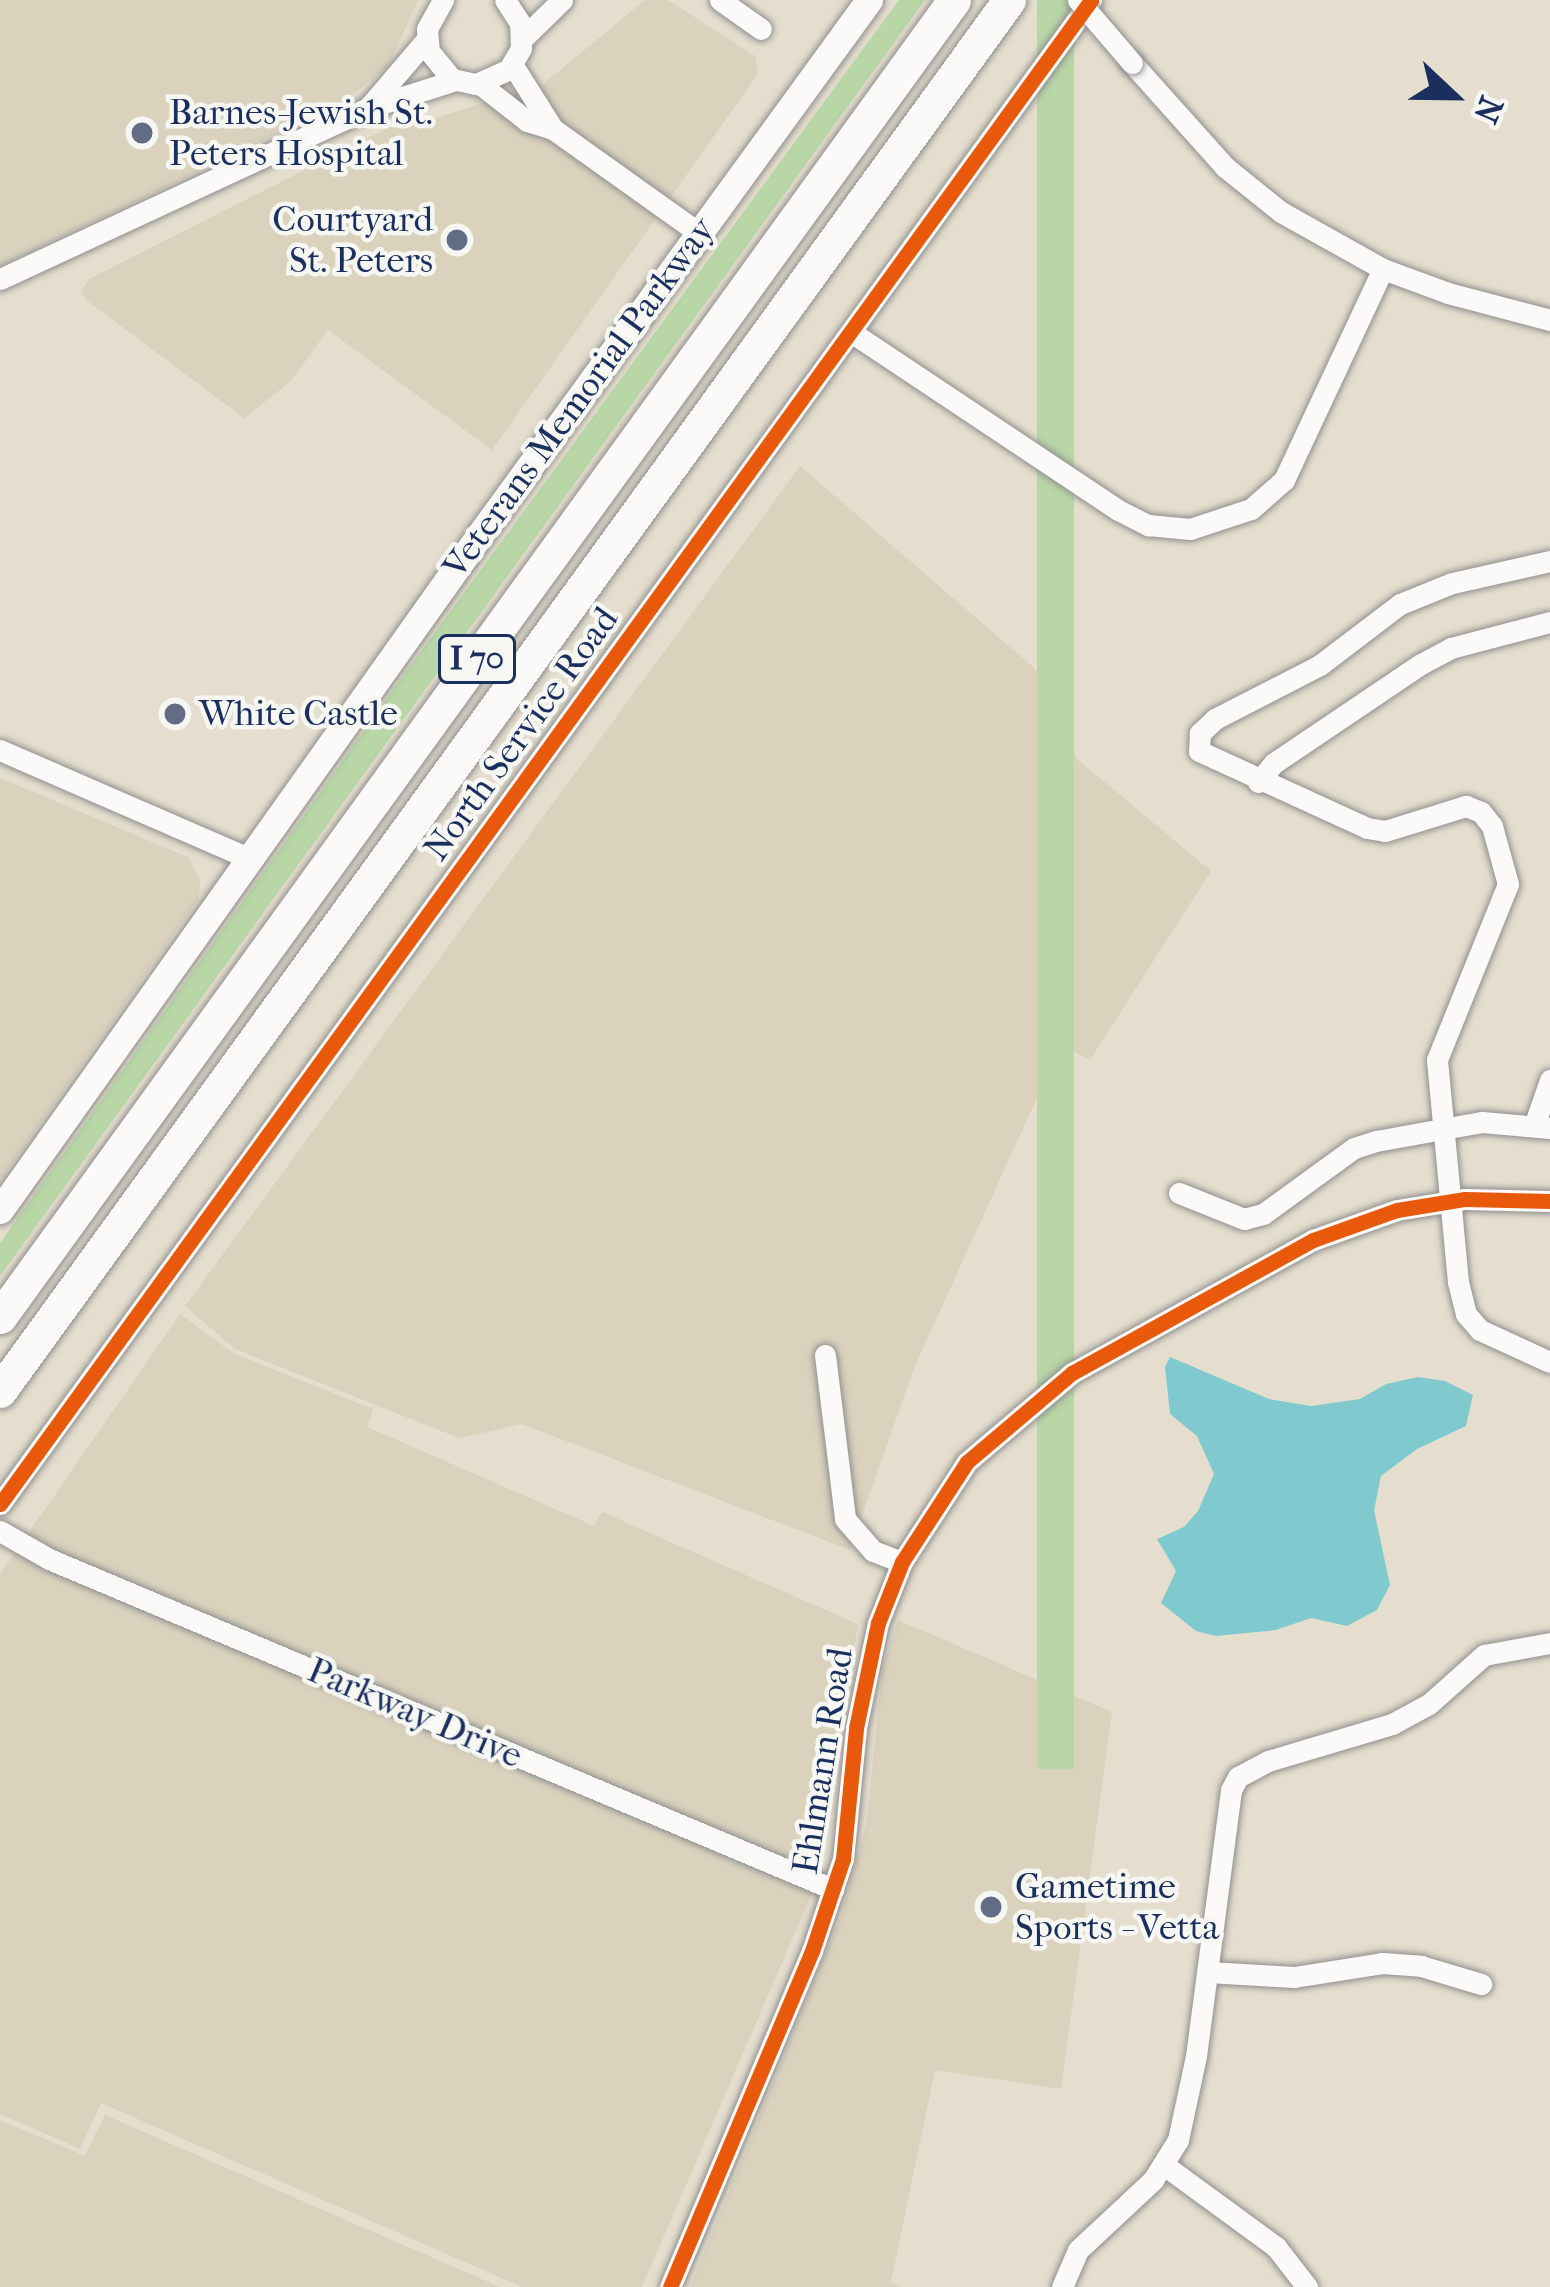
<!DOCTYPE html>
<style>
body{margin:0}
#map{position:relative;width:1550px;height:2287px;overflow:hidden;background:#e5dece;font-family:"IM FELL French Canon",serif}
div>[style]{position:absolute}
[style*='--x']{left:calc(var(--x)*1px);top:calc(var(--y)*1px);width:calc(var(--w)*1px);rotate:calc(var(--a)*1deg)}
.built>*{inset:0;background:#dad2bd}
.green>*{inset:0;background:#b8d6a6;transform-origin:0 0}
.water>*{inset:0;background:#80cacf}
.roads{filter:drop-shadow(0 0 3px #909090) drop-shadow(0 0 3px #909090)}
.minor>*{height:21px;margin:-10.5px;padding:0 10.5px;transform-origin:10.5px;border-radius:10.5px;background:#fbfaf8}
.major>*{height:27px;margin:-13.5px;padding:0 13.5px;transform-origin:13.5px;border-radius:13.5px;background:#fbfaf8}
.highway>*{height:33px;margin:-16.5px;padding:0 16.5px;transform-origin:16.5px;border-radius:16.5px;background:#fbfaf8}
.bridges{filter:drop-shadow(0 0 3px #909090) drop-shadow(0 0 3px #909090)}
.minor-bridge>*{height:21px;margin:-10.5px;padding:0 10.5px;transform-origin:10.5px;border-radius:10.5px;background:#fbfaf8}
.cycleway>*{height:15px;margin:-7.5px;padding:0 7.5px;transform-origin:7.5px;border-radius:7.5px;background:#e8590c}
.dots>*{width:33px;height:33px;translate:-50% -50%;box-sizing:border-box;border:6px solid #f6f6f2;border-radius:50%}
span{translate:-50% -50%;white-space:nowrap;text-align:center;line-height:1.15;-webkit-text-stroke:9px #f6f6f2;paint-order:stroke}
.shield-label span{padding:3px 9px;background:#f6f6f2;border:3px solid;border-radius:9px;-webkit-text-stroke-width:0}
.shield-label{font-size:33px;color:#1b2f5e;font-weight:700}
.poi-label{font-size:36px;color:#1b2f5e}
.left{translate:0 -50%;text-align:left}
.right{translate:-100% -50%;text-align:right}
.street-label{font-size:36px;color:#1b2f5e}
.north{position:absolute;left:1394px;top:36px;width:120px;height:120px;-webkit-text-stroke:9px #f6f6f2;paint-order:stroke;rotate:112deg;font-size:33px;font-weight:700;line-height:48px;text-align:center;color:#1b2f5e}
.north::after{content:'';display:block;margin:auto;width:42px;height:54px;background:#1b2f5e;clip-path:polygon(50% 0,100% 100%,50% 72%,0 100%)}
</style>
<div id="map">
<div class="built">
<div style="clip-path:polygon(0 0,418px 0,388px 67px,343px 102px,0 266px)"></div>
<div style="clip-path:polygon(645px 0,668px 0,755px 56px,758px 74px,492px 450px,328px 330px,290px 382px,244px 418px,86px 300px,81px 291px,89px 279px,409px 117px,432px 119px,543px 84px)"></div>
<div style="clip-path:polygon(800px 466px,1047px 679px,1076px 758px,1211px 871px,1090px 1060px,1061px 1045px,914px 1368px,850px 1550px,522px 1424px,459px 1438px,235px 1349px,185px 1306px)"></div>
<div style="clip-path:polygon(0 778px,188px 857px,200px 880px,199px 899px,0 1180px)"></div>
<div style="clip-path:polygon(180px 1314px,233px 1353px,373px 1409px,367px 1427px,594px 1526px,602px 1512px,858px 1624px,811px 1896px,642px 2287px,522px 2287px,101px 2103px,80px 2149px,0 2114px,0 1574px)"></div>
<div style="clip-path:polygon(898px 1620px,1112px 1712px,1061px 2089px,935px 2070px,891px 2282px,901px 2287px,690px 2287px,841px 1916px,867px 1821px,882px 1670px)"></div>
<div style="clip-path:polygon(105px 2115px,500px 2287px,0 2287px,0 2120px,85px 2156px)"></div>
</div>
<div class="green">
<div style="clip-path:polygon(899px 0,925px 0,0 1276px,0 1243px,398px 683px)"></div>
<div style="left:1037px;top:0;width:37px;height:1769px"></div>
</div>
<div class="water">
<div style="clip-path:polygon(1170px 1357px,1269px 1399px,1311px 1406px,1360px 1399px,1386px 1384px,1418px 1377px,1445px 1381px,1473px 1395px,1466px 1426px,1417px 1449px,1381px 1476px,1374px 1510px,1390px 1585px,1377px 1610px,1347px 1626px,1311px 1618px,1276px 1630px,1216px 1636px,1196px 1631px,1161px 1603px,1176px 1571px,1157px 1539px,1184px 1527px,1198px 1511px,1214px 1474px,1197px 1436px,1170px 1414px,1165px 1367px)"></div>
</div>
<div class="roads">
<div class="minor">
<div style="--x:443;--y:0;--w:33;--a:119"></div>
<div style="--x:427;--y:29;--w:22;--a:85"></div>
<div style="--x:429;--y:51;--w:36;--a:51"></div>
<div style="--x:452;--y:79;--w:25;--a:12"></div>
<div style="--x:476;--y:84;--w:36;--a:-24"></div>
<div style="--x:509;--y:69;--w:24;--a:-60"></div>
<div style="--x:521;--y:48;--w:25;--a:-92"></div>
<div style="--x:520;--y:23;--w:27;--a:-123"></div>
<div style="--x:720;--y:0;--w:50;--a:35.3"></div>
<div style="--x:522;--y:39;--w:56;--a:-44.3"></div>
<div style="--x:1132;--y:63;--w:140;--a:48.2"></div>
<div style="--x:1225;--y:167;--w:72;--a:38.8"></div>
<div style="--x:1281;--y:212;--w:117;--a:29.2"></div>
<div style="--x:1383;--y:269;--w:69;--a:20.3"></div>
<div style="--x:1448;--y:293;--w:106;--a:14.8"></div>
<div style="--x:512;--y:64;--w:77;--a:57.8"></div>
<div style="--x:480;--y:84;--w:60;--a:38.2"></div>
<div style="--x:527;--y:121;--w:27;--a:17"></div>
<div style="--x:553;--y:129;--w:179;--a:35.5"></div>
<div style="--x:368;--y:108;--w:89;--a:-49.5"></div>
<div style="--x:0;--y:279;--w:406;--a:-24.9"></div>
<div style="--x:368;--y:108;--w:92;--a:-17.7"></div>
<div style="--x:851;--y:332;--w:321;--a:33.7"></div>
<div style="--x:1118;--y:510;--w:34;--a:27"></div>
<div style="--x:1148;--y:525;--w:42;--a:5.4"></div>
<div style="--x:1190;--y:529;--w:64;--a:-18.2"></div>
<div style="--x:1251;--y:509;--w:44;--a:-41.3"></div>
<div style="--x:1284;--y:480;--w:233;--a:-64.9"></div>
<div style="--x:1550;--y:561;--w:100;--a:167.3"></div>
<div style="--x:1452;--y:583;--w:56;--a:158"></div>
<div style="--x:1400;--y:604;--w:101;--a:142.7"></div>
<div style="--x:1320;--y:665;--w:118;--a:152.8"></div>
<div style="--x:1215;--y:719;--w:21;--a:137"></div>
<div style="--x:1200;--y:733;--w:18;--a:93"></div>
<div style="--x:1199;--y:751;--w:185;--a:24.6"></div>
<div style="--x:1367;--y:828;--w:18;--a:9"></div>
<div style="--x:1385;--y:831;--w:85;--a:-17.2"></div>
<div style="--x:1466;--y:806;--w:16;--a:22"></div>
<div style="--x:1481;--y:812;--w:18;--a:52"></div>
<div style="--x:1492;--y:826;--w:60;--a:74.6"></div>
<div style="--x:1508;--y:884;--w:190;--a:112"></div>
<div style="--x:1437;--y:1060;--w:223;--a:84.6"></div>
<div style="--x:1458;--y:1282;--w:33;--a:76"></div>
<div style="--x:1466;--y:1314;--w:21;--a:49"></div>
<div style="--x:1480;--y:1330;--w:77;--a:24.6"></div>
<div style="--x:0;--y:750;--w:270;--a:23.5"></div>
<div style="--x:1258;--y:782;--w:25;--a:-50"></div>
<div style="--x:1274;--y:763;--w:177;--a:-34"></div>
<div style="--x:1421;--y:664;--w:34;--a:-28"></div>
<div style="--x:1451;--y:648;--w:102;--a:-14.7"></div>
<div style="--x:1534;--y:1126;--w:49;--a:-70.8"></div>
<div style="--x:1179;--y:1193;--w:70;--a:21.8"></div>
<div style="--x:1244;--y:1219;--w:20;--a:-15"></div>
<div style="--x:1263;--y:1214;--w:112;--a:-36"></div>
<div style="--x:1354;--y:1148;--w:23;--a:-18"></div>
<div style="--x:1376;--y:1141;--w:108;--a:-10.2"></div>
<div style="--x:1482;--y:1122;--w:68;--a:5"></div>
<div style="--x:825;--y:1355;--w:165;--a:83"></div>
<div style="--x:845;--y:1519;--w:43;--a:48.8"></div>
<div style="--x:873;--y:1551;--w:31;--a:21"></div>
<div style="--x:0;--y:1504;--w:1858;--a:-54.04"></div>
<div style="--x:0;--y:1531;--w:56;--a:29.7"></div>
<div style="--x:49;--y:1559;--w:851;--a:22.83"></div>
<div style="--x:1208;--y:1972;--w:86;--a:3.3"></div>
<div style="--x:1294;--y:1977;--w:89;--a:-9"></div>
<div style="--x:1382;--y:1963;--w:39;--a:4"></div>
<div style="--x:1421;--y:1966;--w:63;--a:16.7"></div>
<div style="--x:1164;--y:2165;--w:139;--a:36.2"></div>
<div style="--x:1276;--y:2247;--w:51;--a:52.2"></div>
<div style="--x:670;--y:2287;--w:365;--a:-67.1"></div>
<div style="--x:812;--y:1951;--w:97;--a:-71.4"></div>
<div style="--x:843;--y:1859;--w:132;--a:-84.3"></div>
<div style="--x:856;--y:1728;--w:107;--a:-78.2"></div>
<div style="--x:878;--y:1623;--w:66;--a:-68.5"></div>
<div style="--x:902;--y:1562;--w:119;--a:-57"></div>
<div style="--x:967;--y:1462;--w:138;--a:-40.3"></div>
<div style="--x:1072;--y:1373;--w:275;--a:-28.9"></div>
<div style="--x:1313;--y:1240;--w:89;--a:-19.7"></div>
<div style="--x:1397;--y:1210;--w:69;--a:-9.2"></div>
<div style="--x:1465;--y:1199;--w:85;--a:1.3"></div>
<div style="--x:1062;--y:2287;--w:40;--a:-66.6"></div>
<div style="--x:1078;--y:2250;--w:103;--a:-43"></div>
<div style="--x:1153;--y:2180;--w:47;--a:-58"></div>
<div style="--x:1178;--y:2140;--w:86;--a:-77.9"></div>
<div style="--x:1196;--y:2056;--w:268;--a:-82.5"></div>
<div style="--x:1231;--y:1790;--w:15;--a:-62"></div>
<div style="--x:1238;--y:1777;--w:34;--a:-28"></div>
<div style="--x:1268;--y:1761;--w:129;--a:-16.6"></div>
<div style="--x:1392;--y:1724;--w:42;--a:-28.4"></div>
<div style="--x:1429;--y:1704;--w:74;--a:-41.7"></div>
<div style="--x:1484;--y:1655;--w:67;--a:-10.3"></div>
</div>
<div class="major">
<div style="--x:0;--y:1210;--w:827;--a:-54.6"></div>
<div style="--x:479;--y:536;--w:663;--a:-53.96"></div>
</div>
<div class="highway">
<div style="--x:0;--y:1317;--w:1626;--a:-54.08"></div>
<div style="--x:0;--y:1391;--w:1718;--a:-54.04"></div>
</div>
</div>
<div class="bridges">
<div class="minor-bridge">
<div style="--x:1078;--y:0;--w:83;--a:49.4"></div>
</div>
</div>
<div class="cycleway">
<div style="--x:0;--y:1504;--w:1858;--a:-54.04"></div>
<div style="--x:670;--y:2287;--w:365;--a:-67.1"></div>
<div style="--x:812;--y:1951;--w:97;--a:-71.4"></div>
<div style="--x:843;--y:1859;--w:132;--a:-84.3"></div>
<div style="--x:856;--y:1728;--w:107;--a:-78.2"></div>
<div style="--x:878;--y:1623;--w:66;--a:-68.5"></div>
<div style="--x:902;--y:1562;--w:119;--a:-57"></div>
<div style="--x:967;--y:1462;--w:138;--a:-40.3"></div>
<div style="--x:1072;--y:1373;--w:275;--a:-28.9"></div>
<div style="--x:1313;--y:1240;--w:89;--a:-19.7"></div>
<div style="--x:1397;--y:1210;--w:69;--a:-9.2"></div>
<div style="--x:1465;--y:1199;--w:85;--a:1.3"></div>
</div>
<div class="dots">
<div style="left:142px;top:133px;background:#626c85"></div>
<div style="left:457px;top:240px;background:#626c85"></div>
<div style="left:175px;top:714px;background:#626c85"></div>
<div style="left:991px;top:1907px;background:#626c85"></div>
</div>
<div class="shield-label">
<span style="left:477px;top:659px">I 70</span>
</div>
<div class="poi-label">
<span class="left" style="left:169px;top:133px">Barnes-Jewish St.<br>Peters Hospital</span>
<span class="right" style="left:433px;top:240px">Courtyard<br>St. Peters</span>
<span class="left" style="left:199px;top:714px">White Castle</span>
<span class="left" style="left:1015px;top:1907px">Gametime<br>Sports - Vetta</span>
</div>
<div class="street-label">
<span style="left:579px;top:398px;rotate:-54deg">Veterans Memorial Parkway</span>
<span style="left:521px;top:734px;rotate:-54deg">North Service Road</span>
<span style="left:415px;top:1713px;rotate:23deg">Parkway Drive</span>
<span style="left:823px;top:1761px;rotate:-81deg">Ehlmann Road</span>
</div>
<div class="north">N</div>
</div>
